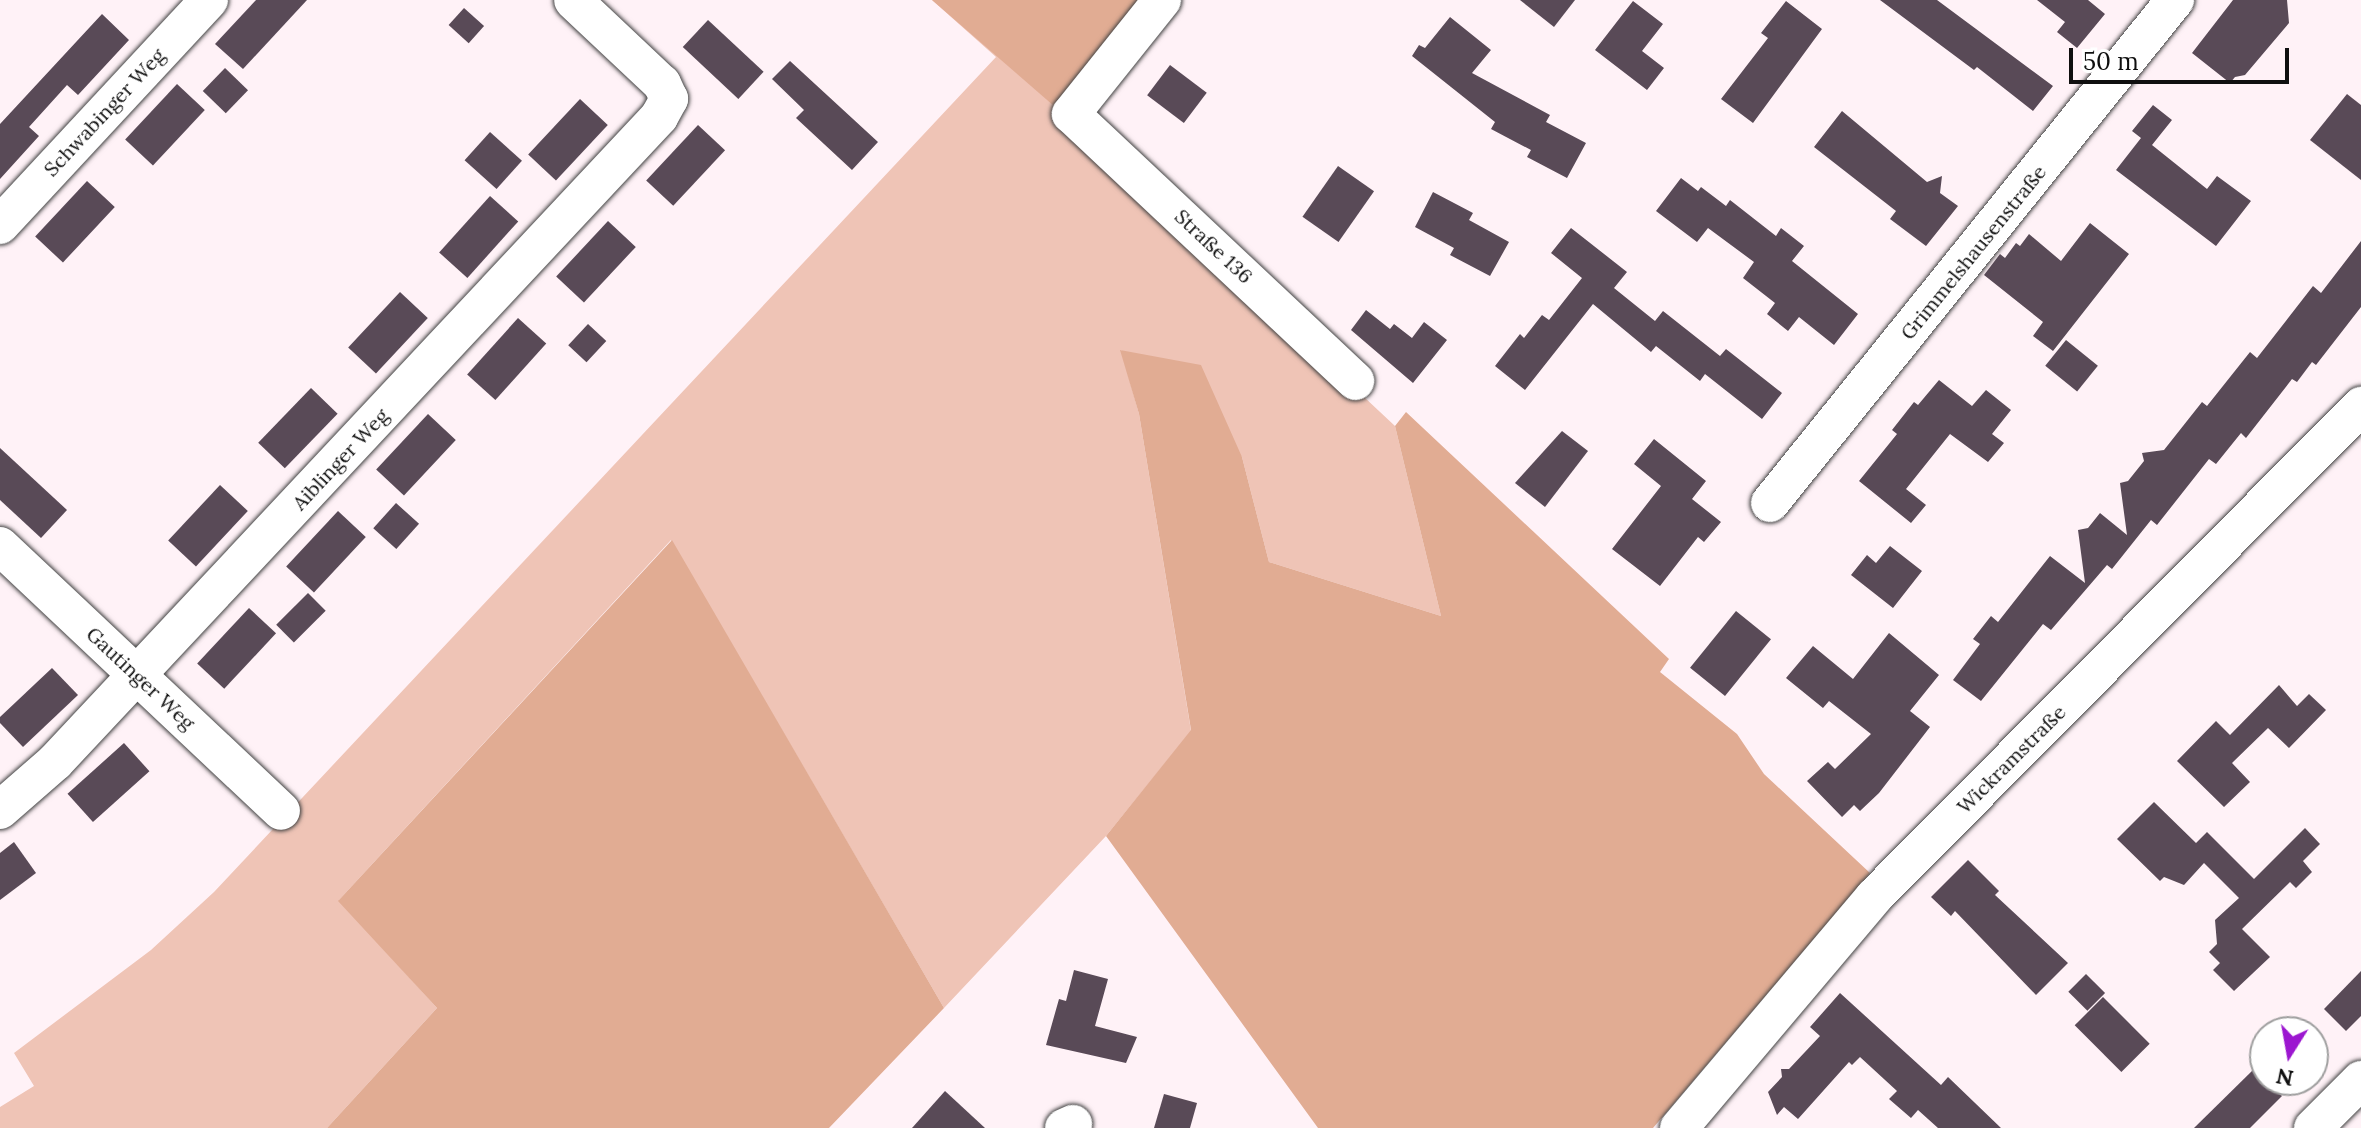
<!DOCTYPE html>
<meta charset="utf-8">
<style>
body{margin:0}
#map{position:relative;width:2361px;height:1128px;overflow:hidden;background:#fff2f7;font-family:Lora,serif}
div>[style]{position:absolute}
[style*='--x']{left:calc(var(--x)*1px);top:calc(var(--y)*1px);width:calc(var(--w)*1px);rotate:calc(var(--a)*1deg)}
.green>*{inset:0;background:#efc4b6}
.forest>*{inset:0;background:#e1ac93}
.building>*{inset:0;background:#594a57;transform-origin:0 0}
.roads{filter:drop-shadow(0 0 2px #424242) drop-shadow(0 0 2px #424242)}
.minor>*{height:38px;margin:-19px;padding:0 19px;transform-origin:19px;border-radius:19px;background:#fff}
span{translate:-50% -50%;white-space:nowrap;text-align:center;line-height:1.15;-webkit-text-stroke:8px #fff;paint-order:stroke}
.street-label{font-size:20px;color:#0f0f0f}
.north{position:absolute;left:2249px;top:1016px;width:80px;height:80px;box-sizing:border-box;background:#fff;border:2px solid #9f9f9f;border-radius:50%;rotate:191deg;font-size:22px;font-weight:700;line-height:32px;text-align:center;color:#0f0f0f}
.north::after{content:'';display:block;margin:auto;width:28px;height:36px;background:#9c17d0;clip-path:polygon(50% 0,100% 100%,50% 72%,0 100%)}
.scale{position:absolute;left:2069px;top:48px;width:220px;height:36px;box-sizing:border-box;border:4px solid #0f0f0f;border-top:0;padding-left:10px;font-size:24px;line-height:28px;white-space:nowrap;color:#0f0f0f;-webkit-text-stroke:6px #fff;paint-order:stroke}
</style>
<div id="map">
<div class="green">
<div style="clip-path:polygon(932px 0,1152px 0,1062px 114px,1395px 426px,1441px 616px,1269px 562px,1242px 457px,1121px 350px,1139px 414px,1191px 731px,1106px 836px,944px 1008px,671px 540px,339px 900px,437px 1008px,327px 1128px,0 1128px,0 1107px,34px 1086px,14px 1053px,151px 950px,214px 892px,996px 57px)"></div>
</div>
<div class="forest">
<div style="clip-path:polygon(932px 0,1152px 0,1062px 113px)"></div>
<div style="clip-path:polygon(1120px 350px,1201px 365px,1242px 457px,1269px 562px,1441px 616px,1395px 426px,1406px 412px,1669px 659px,1660px 672px,1737px 734px,1764px 774px,1870px 873px,1653px 1128px,1318px 1128px,1106px 836px,1191px 730px,1139px 414px)"></div>
<div style="clip-path:polygon(672px 540px,944px 1008px,829px 1128px,327px 1128px,437px 1008px,338px 901px)"></div>
</div>
<div class="building">
<div style="clip-path:polygon(256px 0,307px 0,243px 69px,215px 44px)"></div>
<div style="clip-path:polygon(1520px 0,1575px 0,1554px 27px)"></div>
<div style="clip-path:polygon(1880px 0,1937px 0,2053px 86px,2033px 111px,1977px 67px,1974px 70px)"></div>
<div style="clip-path:polygon(2037px 0,2088px 0,2105px 14px,2077px 48px,2057px 32px,2065px 22px)"></div>
<div style="clip-path:polygon(2233px 0,2287px 0,2289px 23px,2245px 75px,2235px 77px,2230px 83px,2192px 53px)"></div>
<div style="clip-path:polygon(1633px 1px,1663px 24px,1642px 51px,1664px 68px,1647px 90px,1595px 50px)"></div>
<div style="clip-path:polygon(1786px 1px,1822px 29px,1753px 123px,1721px 99px,1768px 38px,1761px 33px)"></div>
<div style="left:464px;top:8px;width:27px;height:23px;rotate:42deg"></div>
<div style="clip-path:polygon(102px 14px,129px 40px,78px 95px,67px 85px,29px 127px,39px 136px,0 179px,0 124px)"></div>
<div style="clip-path:polygon(1450px 17px,1491px 50px,1472px 73px,1550px 115px,1546px 122px,1586px 143px,1567px 178px,1527px 157px,1531px 150px,1491px 129px,1495px 122px,1412px 56px,1419px 45px,1425px 48px)"></div>
<div style="left:708px;top:20px;width:76px;height:37px;rotate:43deg"></div>
<div style="clip-path:polygon(790px 61px,878px 142px,852px 170px,796px 118px,804px 110px,772px 79px)"></div>
<div style="left:1170px;top:65px;width:46px;height:38px;rotate:37deg"></div>
<div style="left:225px;top:68px;width:32px;height:32px;rotate:44deg"></div>
<div style="left:177px;top:84px;width:38px;height:76px;rotate:43deg"></div>
<div style="clip-path:polygon(2347px 94px,2361px 105px,2361px 180px,2310px 140px)"></div>
<div style="left:580px;top:99px;width:38px;height:76px;rotate:43deg"></div>
<div style="clip-path:polygon(2153px 105px,2172px 120px,2152px 145px,2207px 189px,2217px 176px,2251px 201px,2216px 246px,2116px 170px,2141px 138px,2132px 131px)"></div>
<div style="clip-path:polygon(1842px 111px,1927px 182px,1942px 176px,1940px 193px,1958px 206px,1926px 246px,1890px 219px,1896px 211px,1814px 147px)"></div>
<div style="left:698px;top:125px;width:37px;height:76px;rotate:43deg"></div>
<div style="left:490px;top:132px;width:43px;height:38px;rotate:42deg"></div>
<div style="left:1338px;top:166px;width:44px;height:62px;rotate:35deg"></div>
<div style="clip-path:polygon(1681px 178px,1698px 191px,1701px 187px,1726px 206px,1730px 200px,1776px 236px,1781px 228px,1804px 246px,1792px 261px,1858px 314px,1834px 345px,1799px 317px,1788px 331px,1767px 314px,1775px 303px,1743px 278px,1754px 262px,1708px 228px,1697px 242px,1656px 211px)"></div>
<div style="left:87px;top:181px;width:38px;height:76px;rotate:43deg"></div>
<div style="clip-path:polygon(1433px 192px,1473px 213px,1469px 220px,1509px 242px,1490px 276px,1450px 255px,1454px 248px,1415px 227px)"></div>
<div style="left:490px;top:196px;width:38px;height:76px;rotate:42deg"></div>
<div style="left:608px;top:221px;width:38px;height:76px;rotate:43deg"></div>
<div style="clip-path:polygon(2090px 223px,2129px 254px,2053px 351px,2033px 336px,2043px 322px,1984px 275px,2000px 254px,2005px 258px,2016px 243px,2020px 246px,2029px 234px,2061px 261px)"></div>
<div style="clip-path:polygon(1571px 228px,1627px 272px,1614px 288px,1655px 321px,1663px 311px,1720px 356px,1726px 349px,1782px 393px,1762px 419px,1705px 374px,1700px 381px,1656px 346px,1651px 352px,1593px 304px,1525px 390px,1495px 366px,1520px 334px,1524px 338px,1542px 315px,1549px 320px,1582px 278px,1551px 253px)"></div>
<div style="clip-path:polygon(2361px 241px,2361px 307px,2316px 365px,2312px 362px,2297px 382px,2292px 379px,2246px 438px,2241px 433px,2216px 464px,2209px 459px,2157px 525px,2151px 520px,2112px 569px,2107px 565px,2051px 630px,2043px 624px,1981px 701px,1953px 680px,1980px 644px,1973px 639px,1991px 616px,1998px 622px,2050px 556px,2085px 583px,2078px 530px,2088px 528px,2100px 513px,2127px 535px,2120px 483px,2128px 481px,2144px 461px,2142px 453px,2164px 450px,2202px 402px,2207px 406px,2250px 352px,2257px 358px,2313px 286px,2321px 293px)"></div>
<div style="left:400px;top:292px;width:38px;height:76px;rotate:43deg"></div>
<div style="clip-path:polygon(1366px 310px,1390px 329px,1394px 324px,1412px 338px,1424px 322px,1447px 340px,1413px 383px,1351px 330px)"></div>
<div style="left:518px;top:318px;width:38px;height:76px;rotate:42deg"></div>
<div style="left:588px;top:324px;width:25px;height:29px;rotate:43deg"></div>
<div style="left:2066px;top:340px;width:41px;height:33px;rotate:39deg"></div>
<div style="clip-path:polygon(1939px 380px,1972px 406px,1986px 390px,2011px 410px,1992px 434px,2004px 443px,1988px 462px,1950px 434px,1906px 489px,1926px 505px,1911px 523px,1859px 481px,1897px 434px,1892px 430px,1914px 402px,1918px 405px)"></div>
<div style="left:311px;top:388px;width:37px;height:76px;rotate:44deg"></div>
<div style="left:428px;top:414px;width:38px;height:76px;rotate:43deg"></div>
<div style="clip-path:polygon(1562px 431px,1588px 451px,1545px 507px,1515px 483px)"></div>
<div style="clip-path:polygon(1654px 439px,1706px 481px,1692px 499px,1721px 522px,1704px 542px,1698px 537px,1660px 586px,1612px 549px,1661px 486px,1634px 464px)"></div>
<div style="clip-path:polygon(0 448px,67px 510px,41px 538px,0 500px)"></div>
<div style="left:220px;top:485px;width:38px;height:76px;rotate:43deg"></div>
<div style="left:396px;top:503px;width:31px;height:34px;rotate:42deg"></div>
<div style="left:338px;top:511px;width:38px;height:76px;rotate:43deg"></div>
<div style="clip-path:polygon(1890px 546px,1922px 571px,1893px 608px,1851px 575px,1867px 555px,1876px 563px)"></div>
<div style="left:308px;top:593px;width:25px;height:45px;rotate:45deg"></div>
<div style="left:249px;top:608px;width:37px;height:76px;rotate:43deg"></div>
<div style="left:1736px;top:611px;width:45px;height:73px;rotate:39deg"></div>
<div style="clip-path:polygon(1889px 633px,1939px 675px,1910px 711px,1930px 727px,1879px 793px,1860px 811px,1854px 805px,1842px 817px,1807px 781px,1828px 762px,1835px 769px,1871px 734px,1829px 701px,1823px 708px,1786px 678px,1813px 646px,1853px 679px)"></div>
<div style="clip-path:polygon(52px 668px,78px 695px,23px 747px,0 723px,0 717px)"></div>
<div style="clip-path:polygon(2279px 685px,2297px 706px,2309px 694px,2326px 710px,2289px 748px,2268px 728px,2232px 763px,2250px 782px,2224px 807px,2177px 761px,2216px 721px,2230px 735px)"></div>
<div style="left:124px;top:743px;width:38px;height:76px;rotate:48deg"></div>
<div style="clip-path:polygon(2154px 802px,2196px 843px,2207px 832px,2254px 879px,2305px 828px,2320px 844px,2303px 861px,2312px 872px,2296px 888px,2290px 882px,2242px 929px,2270px 957px,2234px 991px,2213px 970px,2220px 963px,2209px 952px,2217px 944px,2215px 920px,2239px 898px,2204px 863px,2184px 885px,2164px 877px,2160px 881px,2117px 839px)"></div>
<div style="clip-path:polygon(14px 842px,36px 873px,0 900px,0 853px)"></div>
<div style="clip-path:polygon(1968px 860px,1999px 891px,1995px 895px,2068px 963px,2036px 995px,1955px 911px,1951px 916px,1931px 897px)"></div>
<div style="clip-path:polygon(1074px 970px,1108px 979px,1095px 1026px,1137px 1037px,1126px 1063px,1046px 1045px,1059px 999px,1066px 1001px)"></div>
<div style="clip-path:polygon(2361px 971px,2361px 1016px,2346px 1031px,2324px 1009px)"></div>
<div style="left:2086px;top:974px;width:27px;height:25px;rotate:45deg"></div>
<div style="clip-path:polygon(1840px 993px,1941px 1085px,1948px 1077px,2001px 1128px,1938px 1128px,1918px 1110px,1911px 1118px,1889px 1099px,1897px 1091px,1860px 1057px,1852px 1065px,1849px 1062px,1798px 1119px,1784px 1107px,1777px 1115px,1768px 1092px,1782px 1077px,1781px 1069px,1789px 1069px,1820px 1036px,1810px 1027px)"></div>
<div style="left:2103px;top:997px;width:66px;height:40px;rotate:45deg"></div>
<div style="clip-path:polygon(2254px 1069px,2282px 1096px,2250px 1128px,2194px 1128px)"></div>
<div style="clip-path:polygon(945px 1091px,985px 1128px,912px 1128px)"></div>
<div style="clip-path:polygon(1164px 1094px,1197px 1103px,1190px 1128px,1154px 1128px)"></div>
</div>
<div class="roads">
<div class="minor">
<div style="--x:1162;--y:0;--w:146;--a:128.6"></div>
<div style="--x:1071;--y:114;--w:390;--a:43.2"></div>
<div style="--x:0;--y:225;--w:307;--a:-47.1"></div>
<div style="--x:1770;--y:503;--w:646;--a:-51.16"></div>
<div style="--x:0;--y:546;--w:386;--a:43.3"></div>
<div style="--x:0;--y:810;--w:73;--a:-41.1"></div>
<div style="--x:55;--y:762;--w:884;--a:-46.88"></div>
<div style="--x:659;--y:117;--w:21;--a:-61"></div>
<div style="--x:669;--y:99;--w:17;--a:-115"></div>
<div style="--x:662;--y:84;--w:122;--a:-136.7"></div>
<div style="--x:1064;--y:1128;--w:10;--a:-24"></div>
<div style="--x:1679;--y:1128;--w:302;--a:-49.8"></div>
<div style="--x:1874;--y:897;--w:692;--a:-45.23"></div>
<div style="--x:2313;--y:1128;--w:68;--a:-45"></div>
</div>
</div>
<div class="street-label">
<span style="left:104px;top:112px;rotate:-47deg">Schwabinger Weg</span>
<span style="left:1214px;top:246px;rotate:43deg">Straße 136</span>
<span style="left:1973px;top:252px;rotate:-51deg">Grimmelshausenstraße</span>
<span style="left:340px;top:459px;rotate:-47deg">Aiblinger Weg</span>
<span style="left:141px;top:678px;rotate:43deg">Gautinger Weg</span>
<span style="left:2011px;top:759px;rotate:-45deg">Wickramstraße</span>
</div>
<div class="north">N</div>
<div class="scale">50 m</div>
</div>
